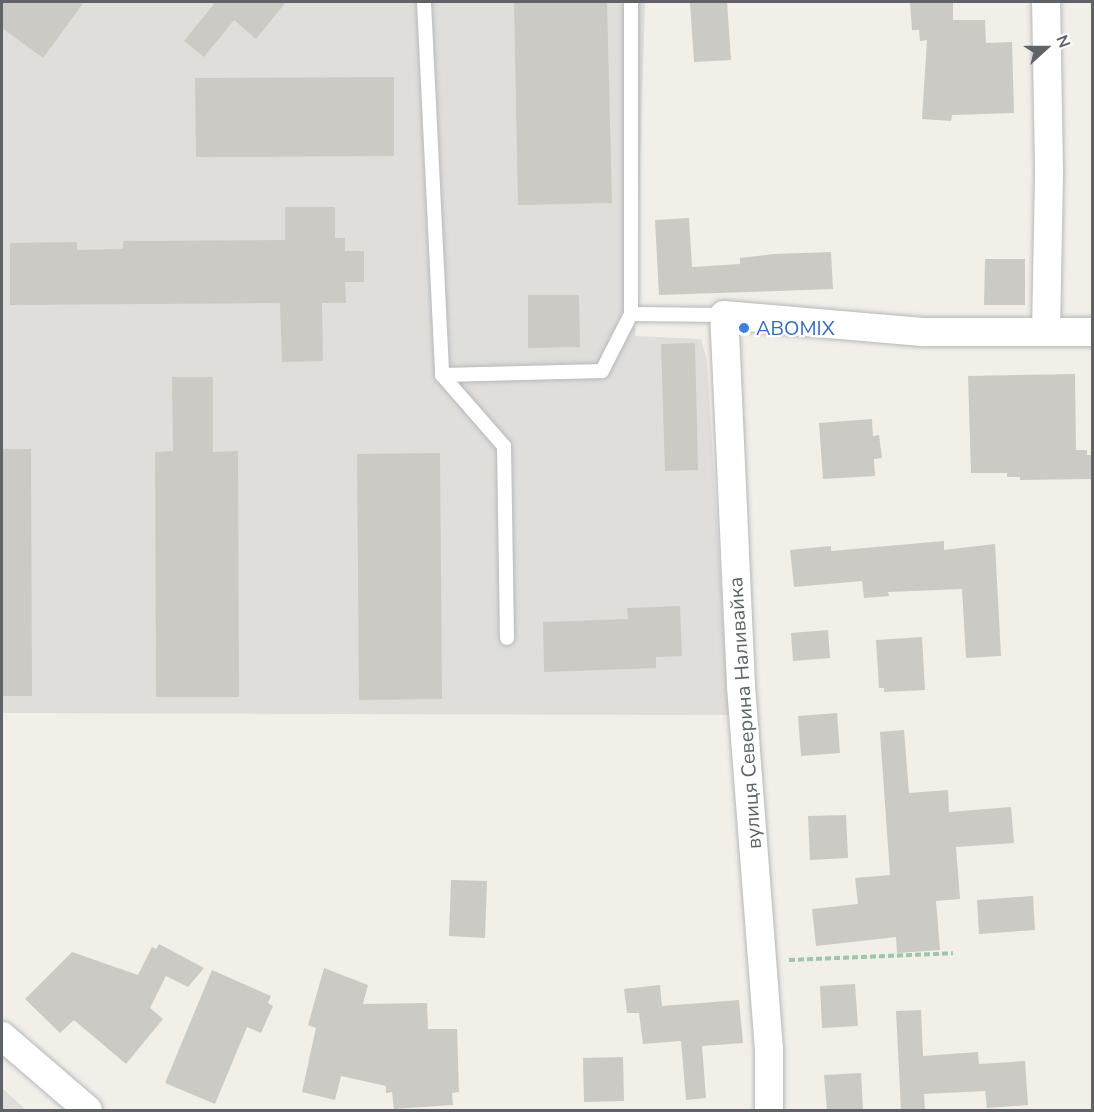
<!DOCTYPE html>
<html>
<head>
<meta charset="utf-8">
<style>
	body { margin:0 }
	#map { position:relative; width:1094px; height:1112px; overflow:hidden; background:#f1efe8; font-family:"Nunito Sans",sans-serif }
	div>[style] { position:absolute }
	[style*='--x'] { left:calc(var(--x)*1px); top:calc(var(--y)*1px); width:calc(var(--w)*1px); rotate:calc(var(--a)*1deg) }
	.industrial>* { inset:0; background:#e0deda }
	.building>* { inset:0; background:#cccac5 }
	.path>* { height:4px; margin-top:-2px; transform-origin:0; background:repeating-linear-gradient(90deg,#9cc7a9 0 6px,transparent 0 9px) }
	.roads { filter:drop-shadow(0 0 2px #b5b8bc) drop-shadow(0 0 2px #b5b8bc) }
	.service>* { height:14px; margin:-7px; padding:0 7px; transform-origin:7px; border-radius:7px; background:#fff }
	.minor>* { height:28px; margin:-14px; padding:0 14px; transform-origin:14px; border-radius:14px; background:#fff }
	.dots>* { width:16px; height:16px; translate:-50% -50%; box-sizing:border-box; border:3px solid #fff; border-radius:50% }
	span { translate:-50% -50%; white-space:nowrap; text-align:center; line-height:1.15; -webkit-text-stroke:4.5px #fff; paint-order:stroke }
	.shop-label { font-size:20px; color:#366cbe }
	.left { translate:0 -50%; text-align:left }
	.street-label { font-size:20px; color:#5f6368 }
	.frame { position:absolute; inset:0; border:3px solid #5f6368; pointer-events:none }
	.north { position:absolute; left:1016px; top:18px; width:60px; height:60px; -webkit-text-stroke:4px #fff; paint-order:stroke; rotate:69deg; font-size:16px; font-weight:700; line-height:24px; text-align:center; color:#5f6368 }
	.north::after { content:''; display:block; margin:auto; width:21px; height:27px; background:#5f6368; clip-path:polygon(50% 0,100% 100%,50% 72%,0 100%) }
</style>
</head>
<body>
<div id="map">
	<div class="industrial">
		<div style="clip-path:polygon(2px 2px,645px 2px,635px 336px,701px 339px,707px 361px,729px 715px,2px 713px)"></div>
		<div style="clip-path:polygon(2px 1088px,26px 1110px,2px 1110px)"></div>
	</div>
	<div class="building">
		<div style="clip-path:polygon(2px 2px,84px 2px,43px 58px,2px 28px)"></div>
		<div style="clip-path:polygon(211px 2px,286px 2px,256px 39px,234px 20px,204px 57px,184px 41px,214px 4px)"></div>
		<div style="clip-path:polygon(514px 2px,607px 2px,612px 203px,518px 205px)"></div>
		<div style="clip-path:polygon(690px 2px,727px 2px,731px 60px,694px 62px)"></div>
		<div style="clip-path:polygon(910px 2px,953px 2px,953px 20px,985px 20px,986px 43px,1012px 42px,1014px 113px,952px 115px,951px 121px,922px 119px,927px 40px,920px 41px,919px 30px,912px 30px)"></div>
		<div style="clip-path:polygon(394px 77px,394px 156px,196px 157px,195px 78px)"></div>
		<div style="clip-path:polygon(285px 207px,335px 207px,335px 238px,345px 238px,345px 251px,364px 251px,364px 282px,345px 282px,346px 303px,322px 303px,323px 361px,282px 362px,280px 303px,10px 305px,10px 243px,77px 242px,77px 250px,123px 249px,123px 241px,285px 240px)"></div>
		<div style="clip-path:polygon(689px 218px,692px 267px,740px 264px,740px 258px,774px 254px,831px 252px,833px 289px,659px 295px,655px 220px)"></div>
		<div style="clip-path:polygon(985px 259px,1025px 259px,1025px 305px,984px 305px)"></div>
		<div style="clip-path:polygon(528px 295px,579px 295px,580px 347px,528px 348px)"></div>
		<div style="clip-path:polygon(695px 343px,698px 470px,665px 471px,661px 344px)"></div>
		<div style="clip-path:polygon(1075px 374px,1076px 450px,1087px 450px,1087px 455px,1092px 455px,1092px 479px,1020px 480px,1020px 477px,1007px 477px,1007px 473px,971px 473px,968px 376px)"></div>
		<div style="clip-path:polygon(172px 377px,213px 377px,213px 452px,238px 451px,239px 697px,156px 697px,155px 452px,173px 451px)"></div>
		<div style="clip-path:polygon(872px 419px,873px 436px,879px 435px,882px 458px,874px 459px,875px 476px,823px 479px,819px 423px)"></div>
		<div style="clip-path:polygon(2px 449px,31px 449px,32px 696px,2px 696px)"></div>
		<div style="clip-path:polygon(440px 453px,442px 699px,359px 700px,357px 454px)"></div>
		<div style="clip-path:polygon(944px 541px,944px 550px,995px 544px,1001px 656px,966px 658px,962px 589px,888px 592px,889px 596px,864px 598px,862px 581px,794px 587px,790px 550px,831px 546px,831px 551px)"></div>
		<div style="clip-path:polygon(680px 606px,682px 656px,656px 657px,656px 668px,544px 672px,543px 622px,628px 619px,627px 608px)"></div>
		<div style="clip-path:polygon(828px 630px,830px 658px,793px 661px,791px 633px)"></div>
		<div style="clip-path:polygon(922px 637px,925px 690px,884px 692px,884px 688px,879px 688px,876px 640px)"></div>
		<div style="clip-path:polygon(837px 713px,840px 753px,801px 756px,798px 716px)"></div>
		<div style="clip-path:polygon(904px 730px,909px 793px,948px 790px,949px 812px,1011px 807px,1014px 843px,956px 847px,960px 899px,936px 901px,940px 950px,897px 953px,896px 937px,816px 946px,812px 909px,858px 904px,855px 878px,890px 875px,880px 732px)"></div>
		<div style="clip-path:polygon(846px 815px,848px 858px,810px 860px,808px 816px)"></div>
		<div style="clip-path:polygon(451px 880px,487px 881px,485px 938px,449px 936px)"></div>
		<div style="clip-path:polygon(1033px 896px,1035px 930px,979px 934px,977px 900px)"></div>
		<div style="clip-path:polygon(159px 944px,204px 968px,188px 987px,166px 976px,150px 1008px,163px 1019px,126px 1064px,74px 1020px,60px 1033px,25px 999px,72px 952px,138px 975px,152px 947px,156px 949px)"></div>
		<div style="clip-path:polygon(324px 968px,368px 985px,363px 1004px,427px 1003px,428px 1029px,457px 1029px,459px 1092px,452px 1093px,453px 1105px,394px 1109px,392px 1092px,386px 1093px,386px 1086px,341px 1076px,335px 1100px,302px 1092px,316px 1028px,308px 1025px)"></div>
		<div style="clip-path:polygon(212px 970px,271px 996px,268px 1003px,273px 1006px,261px 1033px,247px 1027px,215px 1104px,165px 1083px)"></div>
		<div style="clip-path:polygon(855px 984px,858px 1026px,822px 1028px,820px 986px)"></div>
		<div style="clip-path:polygon(660px 985px,662px 1006px,739px 1000px,743px 1043px,702px 1046px,706px 1098px,686px 1100px,681px 1041px,643px 1044px,639px 1013px,627px 1013px,624px 989px)"></div>
		<div style="clip-path:polygon(921px 1010px,923px 1056px,978px 1052px,979px 1064px,1025px 1061px,1028px 1105px,987px 1108px,985px 1091px,924px 1094px,925px 1110px,901px 1110px,896px 1011px)"></div>
		<div style="clip-path:polygon(623px 1057px,624px 1101px,584px 1102px,583px 1058px)"></div>
		<div style="clip-path:polygon(861px 1073px,863px 1110px,827px 1110px,824px 1075px)"></div>
	</div>
	<div class="path">
		<div style="--x:789;--y:960;--w:164;--a:-2.4"></div>
	</div>
	<div class="roads">
		<div class="service">
			<div style="--x:424;--y:2;--w:373;--a:87.2"></div>
			<div style="--x:442;--y:375;--w:94;--a:48.9"></div>
			<div style="--x:504;--y:446;--w:192;--a:89.1"></div>
			<div style="--x:631;--y:314;--w:312;--a:-90"></div>
			<div style="--x:442;--y:375;--w:160;--a:-1.4"></div>
			<div style="--x:602;--y:371;--w:64;--a:-63"></div>
			<div style="--x:631;--y:314;--w:93;--a:0.6"></div>
		</div>
		<div class="minor">
			<div style="--x:1046;--y:332;--w:163;--a:-88.9"></div>
			<div style="--x:1049;--y:169;--w:167;--a:-91"></div>
			<div style="--x:2;--y:1036;--w:113;--a:40.7"></div>
			<div style="--x:769;--y:1110;--w:60;--a:-90"></div>
			<div style="--x:769;--y:1050;--w:366;--a:-94.4"></div>
			<div style="--x:741;--y:685;--w:370;--a:-92.6"></div>
			<div style="--x:724;--y:315;--w:199;--a:4.9"></div>
			<div style="--x:922;--y:332;--w:170;--a:0"></div>
		</div>
	</div>
	<div class="dots">
		<div style="left:744px;top:328px;background:#3f7fe0"></div>
	</div>
	<div class="shop-label">
		<span class="left" style="left:756px;top:328px">ABOMIX</span>
	</div>
	<div class="street-label">
		<span style="left:745px;top:713px;rotate:-94deg">вулиця Северина Наливайка</span>
	</div>
	<div class="frame"></div>
	<div class="north">N</div>
</div>
</body>
</html>
